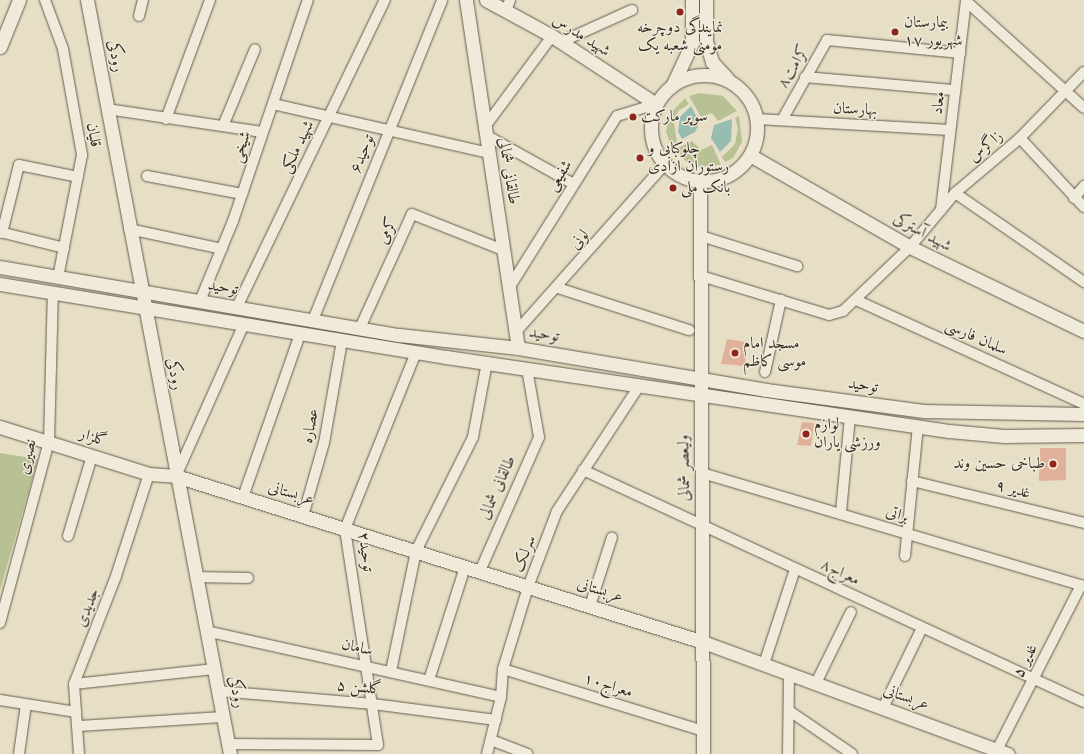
<!DOCTYPE html>
<html>
<head>
<meta charset="utf-8">
<style>
	body { margin:0 }
	#map { position:relative; width:1084px; height:754px; overflow:hidden; background:#e7dfc5; font-family:"Old Standard TT",Amiri,serif }
	div>[style] { position:absolute }
	[style*='--x'] { left:calc(var(--x)*1px); top:calc(var(--y)*1px); width:calc(var(--w)*1px); rotate:calc(var(--a)*1deg) }
	.green>* { inset:0; background:#b7c193 }
	.water>* { inset:0; background:#97bdb1 }
	.building>* { inset:0; background:#e0b09a }
	.roads { filter:drop-shadow(0 0 1px #655b4e) drop-shadow(0 0 1px #655b4e) }
	.street>* { height:10px; margin:-5px; padding:0 5px; transform-origin:5px; border-radius:5px; background:#efead9 }
	.secondary>* { height:13px; margin:-6.5px; padding:0 6.5px; transform-origin:6.5px; border-radius:6.5px; background:#efead9 }
	.secondary>.ring { margin:-6.5px; padding:0; box-sizing:content-box; background:none; border:13px solid #efead9; border-radius:50% }
	.dots>* { width:11px; height:11px; translate:-50% -50%; box-sizing:border-box; border:2px solid #efead9; border-radius:50% }
	span { translate:-50% -50%; white-space:nowrap; text-align:center; line-height:1.15; -webkit-text-stroke:3px #efead9; paint-order:stroke }
	.poi-label { font-size:16px; color:#3a2f26 }
	.left { translate:0 -50%; text-align:left }
	.right { translate:-100% -50%; text-align:right }
	.street-label { font-size:16px; color:#3a2f26 }
</style>
</head>
<body>
<div id="map">
	<div class="green">
		<div style="clip-path:polygon(700px 93px,723px 96px,737px 111px,718px 121px,712px 113px,701px 117px,689px 96px)"></div>
		<div style="clip-path:polygon(685px 98px,689px 104px,678px 111px,674px 124px,677px 142px,671px 145px,666px 132px,669px 115px)"></div>
		<div style="clip-path:polygon(739px 116px,742px 142px,733px 158px,725px 162px,722px 157px,735px 144px,738px 128px,735px 118px)"></div>
		<div style="clip-path:polygon(692px 141px,701px 150px,712px 145px,721px 165px,694px 167px,673px 151px)"></div>
		<div style="clip-path:polygon(0 453px,38px 459px,0 590px)"></div>
	</div>
	<div class="water">
		<div style="clip-path:polygon(691px 106px,699px 121px,698px 126px,695px 132px,682px 139px,678px 132px,680px 117px)"></div>
		<div style="clip-path:polygon(732px 119px,731px 141px,720px 152px,711px 138px,714px 125px)"></div>
	</div>
	<div class="building">
		<div style="clip-path:polygon(727px 339px,746px 342px,745px 366px,721px 364px)"></div>
		<div style="clip-path:polygon(802px 422px,814px 423px,811px 446px,797px 445px)"></div>
		<div style="clip-path:polygon(1040px 448px,1066px 448px,1066px 480px,1039px 481px)"></div>
	</div>
	<div class="roads">
		<div class="street">
			<div style="--x:45;--y:0;--w:52;--a:69.8"></div>
			<div style="--x:63;--y:49;--w:108;--a:79.8"></div>
			<div style="--x:82;--y:155;--w:124;--a:101.1"></div>
			<div style="--x:966;--y:1;--w:159;--a:42.2"></div>
			<div style="--x:506;--y:11;--w:12;--a:-70"></div>
			<div style="--x:139;--y:16;--w:16;--a:-76"></div>
			<div style="--x:561;--y:42;--w:78;--a:-24.3"></div>
			<div style="--x:805;--y:77;--w:151;--a:5"></div>
			<div style="--x:273;--y:104;--w:221;--a:12.8"></div>
			<div style="--x:107;--y:109;--w:157;--a:8.4"></div>
			<div style="--x:166;--y:119;--w:127;--a:-69.7"></div>
			<div style="--x:757;--y:119;--w:193;--a:3.3"></div>
			<div style="--x:782;--y:120;--w:92;--a:-60.6"></div>
			<div style="--x:827;--y:40;--w:134;--a:5.6"></div>
			<div style="--x:223;--y:126;--w:83;--a:-67.4"></div>
			<div style="--x:484;--y:128;--w:114;--a:-53.5"></div>
			<div style="--x:486;--y:135;--w:98;--a:29.2"></div>
			<div style="--x:1020;--y:138;--w:94;--a:47.2"></div>
			<div style="--x:147;--y:176;--w:97;--a:10.7"></div>
			<div style="--x:955;--y:193;--w:157;--a:34.6"></div>
			<div style="--x:1074;--y:198;--w:16;--a:-50"></div>
			<div style="--x:941;--y:210;--w:211;--a:-83.2"></div>
			<div style="--x:129;--y:229;--w:95;--a:12.1"></div>
			<div style="--x:0;--y:232;--w:66;--a:14"></div>
			<div style="--x:2;--y:233;--w:70;--a:-76"></div>
			<div style="--x:19;--y:165;--w:60;--a:11.5"></div>
			<div style="--x:701;--y:236;--w:101;--a:17.4"></div>
			<div style="--x:701;--y:276;--w:134;--a:16.9"></div>
			<div style="--x:829;--y:315;--w:15;--a:-16"></div>
			<div style="--x:843;--y:311;--w:93;--a:-43.7"></div>
			<div style="--x:910;--y:247;--w:70;--a:-50.2"></div>
			<div style="--x:955;--y:193;--w:85;--a:-40.2"></div>
			<div style="--x:1020;--y:138;--w:92;--a:-45.9"></div>
			<div style="--x:509;--y:288;--w:203;--a:-57.9"></div>
			<div style="--x:617;--y:116;--w:41;--a:-17.1"></div>
			<div style="--x:558;--y:288;--w:138;--a:17.8"></div>
			<div style="--x:856;--y:300;--w:251;--a:24.5"></div>
			<div style="--x:200;--y:301;--w:87;--a:-67.6"></div>
			<div style="--x:233;--y:221;--w:233;--a:-71.3"></div>
			<div style="--x:237;--y:307;--w:341;--a:-64.3"></div>
			<div style="--x:313;--y:320;--w:345;--a:-68"></div>
			<div style="--x:360;--y:328;--w:125;--a:-65.5"></div>
			<div style="--x:412;--y:214;--w:98;--a:21.6"></div>
			<div style="--x:515;--y:333;--w:226;--a:-48.4"></div>
			<div style="--x:765;--y:372;--w:74;--a:-77.5"></div>
			<div style="--x:583;--y:470;--w:552;--a:24.85"></div>
			<div style="--x:702;--y:473;--w:398;--a:16.5"></div>
			<div style="--x:176;--y:476;--w:167;--a:-65.9"></div>
			<div style="--x:912;--y:481;--w:177;--a:13.7"></div>
			<div style="--x:243;--y:497;--w:173;--a:-70.7"></div>
			<div style="--x:841;--y:512;--w:96;--a:-84.6"></div>
			<div style="--x:303;--y:516;--w:76;--a:-74"></div>
			<div style="--x:324;--y:443;--w:104;--a:-80"></div>
			<div style="--x:68;--y:536;--w:84;--a:-73.3"></div>
			<div style="--x:905;--y:556;--w:131;--a:-84.3"></div>
			<div style="--x:480;--y:571;--w:146;--a:-66.2"></div>
			<div style="--x:539;--y:437;--w:69;--a:-100"></div>
			<div style="--x:196;--y:577;--w:52;--a:1.1"></div>
			<div style="--x:590;--y:606;--w:72;--a:-72.3"></div>
			<div style="--x:0;--y:623;--w:188;--a:-74.9"></div>
			<div style="--x:49;--y:442;--w:150;--a:-88.5"></div>
			<div style="--x:206;--y:631;--w:302;--a:12.6"></div>
			<div style="--x:764;--y:664;--w:100;--a:-71.9"></div>
			<div style="--x:503;--y:669;--w:209;--a:17.2"></div>
			<div style="--x:391;--y:671;--w:123;--a:-78.2"></div>
			<div style="--x:416;--y:551;--w:127;--a:-63.4"></div>
			<div style="--x:473;--y:437;--w:76;--a:-79.4"></div>
			<div style="--x:429;--y:680;--w:119;--a:-72.3"></div>
			<div style="--x:816;--y:683;--w:79;--a:-63.8"></div>
			<div style="--x:74;--y:684;--w:141;--a:-6.1"></div>
			<div style="--x:218;--y:691;--w:156;--a:4.8"></div>
			<div style="--x:373;--y:704;--w:124;--a:7.4"></div>
			<div style="--x:0;--y:700;--w:77;--a:9"></div>
			<div style="--x:883;--y:708;--w:89;--a:-64"></div>
			<div style="--x:791;--y:712;--w:74;--a:34.5"></div>
			<div style="--x:79;--y:726;--w:144;--a:-3.6"></div>
			<div style="--x:491;--y:740;--w:39;--a:21"></div>
			<div style="--x:229;--y:744;--w:149;--a:0.4"></div>
			<div style="--x:378;--y:745;--w:219;--a:-98.7"></div>
			<div style="--x:345;--y:529;--w:191;--a:-68.1"></div>
			<div style="--x:997;--y:750;--w:185;--a:-63"></div>
			<div style="--x:19;--y:754;--w:50;--a:-82"></div>
			<div style="--x:79;--y:754;--w:70;--a:-94.1"></div>
			<div style="--x:74;--y:684;--w:116;--a:-68.7"></div>
			<div style="--x:116;--y:576;--w:107;--a:-72.1"></div>
			<div style="--x:487;--y:754;--w:59;--a:-76.2"></div>
			<div style="--x:501;--y:697;--w:28;--a:-86"></div>
			<div style="--x:503;--y:669;--w:86;--a:-73"></div>
			<div style="--x:528;--y:587;--w:81;--a:-69.1"></div>
			<div style="--x:557;--y:511;--w:149;--a:-56.7"></div>
			<div style="--x:788;--y:754;--w:80;--a:-89.3"></div>
		</div>
		<div class="secondary">
			<div style="--x:87;--y:0;--w:767;--a:79.26"></div>
			<div style="--x:466;--y:0;--w:352;--a:81.5"></div>
			<div style="--x:486;--y:0;--w:75;--a:28.6"></div>
			<div style="--x:552;--y:36;--w:124;--a:33.2"></div>
			<div style="--x:706;--y:0;--w:41;--a:90"></div>
			<div style="--x:706;--y:41;--w:22;--a:74"></div>
			<div style="--x:712;--y:62;--w:23;--a:47"></div>
			<div style="--x:0;--y:47;--w:51;--a:-68"></div>
			<div class="ring" style="left:651px;top:75px;width:93px;height:93px"></div>
			<div style="--x:673;--y:84;--w:45;--a:-65.1"></div>
			<div style="--x:692;--y:43;--w:43;--a:-90"></div>
			<div style="--x:750;--y:155;--w:185;--a:29.9"></div>
			<div style="--x:910;--y:247;--w:193;--a:25.8"></div>
			<div style="--x:700;--y:181;--w:573;--a:89.7"></div>
			<div style="--x:0;--y:267;--w:405;--a:9.7"></div>
			<div style="--x:399;--y:335;--w:120;--a:6.2"></div>
			<div style="--x:518;--y:348;--w:252;--a:9.6"></div>
			<div style="--x:766;--y:390;--w:159;--a:7.6"></div>
			<div style="--x:924;--y:411;--w:160;--a:1.1"></div>
			<div style="--x:0;--y:284;--w:452;--a:9.3"></div>
			<div style="--x:446;--y:357;--w:508;--a:8.37"></div>
			<div style="--x:949;--y:431;--w:55;--a:5.2"></div>
			<div style="--x:1004;--y:436;--w:80;--a:-0.7"></div>
			<div style="--x:0;--y:427;--w:156;--a:17.5"></div>
			<div style="--x:149;--y:474;--w:27;--a:4"></div>
			<div style="--x:176;--y:476;--w:553;--a:17.48"></div>
			<div style="--x:703;--y:642;--w:325;--a:20.2"></div>
		</div>
	</div>
	<div class="dots">
		<div style="left:680px;top:12px;background:#8f2418"></div>
		<div style="left:895px;top:32px;background:#8f2418"></div>
		<div style="left:633px;top:117px;background:#8f2418"></div>
		<div style="left:640px;top:158px;background:#8f2418"></div>
		<div style="left:673px;top:188px;background:#8f2418"></div>
		<div style="left:735px;top:353px;background:#8f2418"></div>
		<div style="left:806px;top:434px;background:#8f2418"></div>
		<div style="left:1053px;top:464px;background:#8f2418"></div>
	</div>
	<div class="poi-label">
		<span class="left" style="left:904px;top:32px">بیمارستان<br>۱۷ شهریور</span>
		<span style="left:680px;top:37px">نمایندگی دوچرخه<br>مومنی شعبه یک</span>
		<span class="left" style="left:641px;top:117px">سوپر مارکت</span>
		<span class="left" style="left:648px;top:158px">چلوکبابی و<br>رستوران ازادی</span>
		<span class="left" style="left:681px;top:188px">بانک ملی</span>
		<span class="left" style="left:743px;top:353px">مسجد امام<br>موسی کاظم</span>
		<span class="left" style="left:814px;top:434px">لوازم<br>ورزشی یاران</span>
		<span class="right" style="left:1045px;top:464px">طباخی حسین وند</span>
	</div>
	<div class="street-label">
		<span style="left:581px;top:36px;rotate:32deg">شهید مدرس</span>
		<span style="left:115px;top:56px;rotate:80deg">رودکی</span>
		<span style="left:794px;top:67px;rotate:-60deg">کرامت۸</span>
		<span style="left:939px;top:103px;rotate:-83deg">معاد</span>
		<span style="left:855px;top:110px;rotate:3deg">بهارستان</span>
		<span style="left:93px;top:135px;rotate:81deg">قلیان</span>
		<span style="left:242px;top:147px;rotate:-72deg">شیخی</span>
		<span style="left:298px;top:147px;rotate:-64deg">شهید ملکی</span>
		<span style="left:986px;top:147px;rotate:-40deg">زاگرس</span>
		<span style="left:363px;top:154px;rotate:-68deg">توحید۶</span>
		<span style="left:508px;top:171px;rotate:81deg">طالقانی شمالی</span>
		<span style="left:560px;top:176px;rotate:-57deg">شفیعی</span>
		<span style="left:388px;top:231px;rotate:-65deg">کرمی</span>
		<span style="left:922px;top:233px;rotate:28deg">شهید آسترکی</span>
		<span style="left:580px;top:240px;rotate:-49deg">لونی</span>
		<span style="left:223px;top:288px;rotate:9deg">توحید</span>
		<span style="left:544px;top:335px;rotate:9deg">توحید</span>
		<span style="left:976px;top:338px;rotate:24deg">سلمان فارسی</span>
		<span style="left:174px;top:374px;rotate:79deg">رودکی</span>
		<span style="left:863px;top:386px;rotate:8deg">توحید</span>
		<span style="left:311px;top:426px;rotate:-79deg">عصاره</span>
		<span style="left:93px;top:438px;rotate:18deg">گلزار</span>
		<span style="left:28px;top:457px;rotate:-77deg">نصیری</span>
		<span style="left:685px;top:468px;rotate:-91deg">ولیعصر شمالی</span>
		<span style="left:498px;top:488px;rotate:-66deg">طالقانی شمالی</span>
		<span style="left:1013px;top:490px;rotate:14deg">غدیر ۹</span>
		<span style="left:291px;top:494px;rotate:17deg">عربستانی</span>
		<span style="left:897px;top:515px;rotate:18deg">براتی</span>
		<span style="left:365px;top:552px;rotate:82deg">توحید۲</span>
		<span style="left:525px;top:554px;rotate:-69deg">سرلک</span>
		<span style="left:840px;top:573px;rotate:25deg">معراج۸</span>
		<span style="left:600px;top:591px;rotate:18deg">عربستانی</span>
		<span style="left:88px;top:608px;rotate:-69deg">جدیدی</span>
		<span style="left:357px;top:648px;rotate:13deg">سامان</span>
		<span style="left:1026px;top:661px;rotate:-63deg">غدیر ۵</span>
		<span style="left:608px;top:686px;rotate:17deg">معراج۱۰</span>
		<span style="left:359px;top:688px;rotate:5deg">گلشن ۵</span>
		<span style="left:236px;top:692px;rotate:79deg">رودکی</span>
		<span style="left:906px;top:698px;rotate:20deg">عربستانی</span>
	</div>
</div>
</body>
</html>
